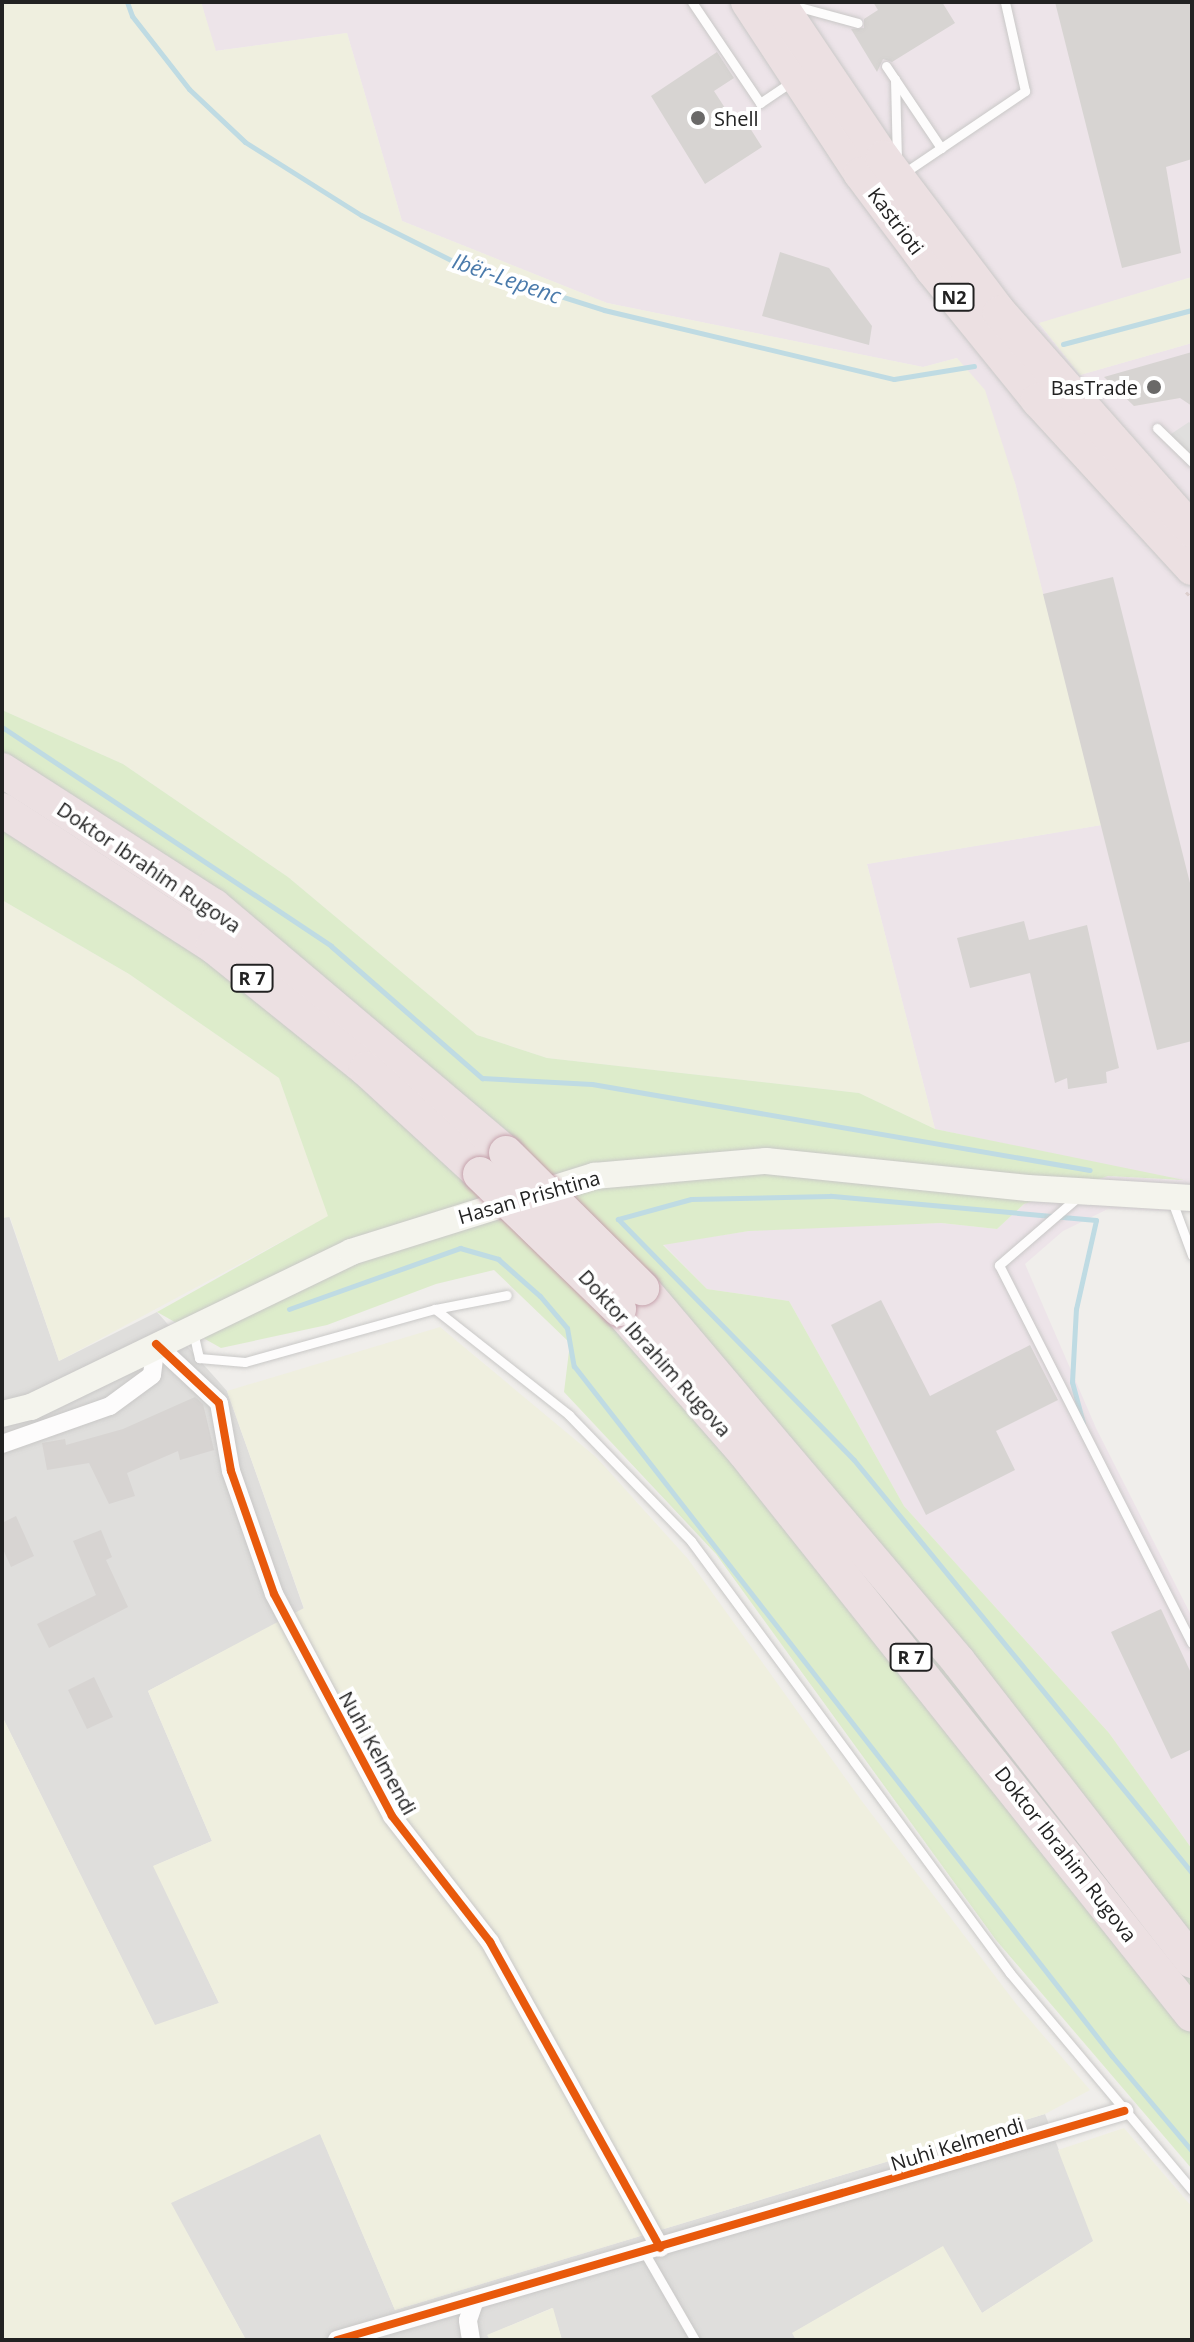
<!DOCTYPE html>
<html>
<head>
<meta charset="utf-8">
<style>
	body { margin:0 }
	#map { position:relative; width:1194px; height:2342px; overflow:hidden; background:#f0eeeb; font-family:"Open Sans",sans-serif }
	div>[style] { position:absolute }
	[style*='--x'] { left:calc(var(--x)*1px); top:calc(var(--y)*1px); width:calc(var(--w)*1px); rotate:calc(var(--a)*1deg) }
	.residential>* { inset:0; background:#dfdedc }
	.industrial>* { inset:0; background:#ede4e9 }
	.farmland>* { inset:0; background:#efefdf }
	.grass>* { inset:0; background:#ddeccb }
	.parking>* { inset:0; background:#e0dfde }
	.stream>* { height:5px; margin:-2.5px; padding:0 2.5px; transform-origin:2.5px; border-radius:2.5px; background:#bfdbe3 }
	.building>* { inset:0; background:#d7d4d2 }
	.path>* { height:3px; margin-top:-1.5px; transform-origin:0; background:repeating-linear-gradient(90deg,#dccecd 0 4px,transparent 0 8px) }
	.roads { filter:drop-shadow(0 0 2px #c9c8c7) drop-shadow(0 0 2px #c9c8c7) }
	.lane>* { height:9px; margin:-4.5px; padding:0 4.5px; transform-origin:4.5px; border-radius:4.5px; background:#fdfcfc }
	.street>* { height:18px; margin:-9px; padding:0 9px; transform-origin:9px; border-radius:9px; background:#fdfcfc }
	.secondary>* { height:26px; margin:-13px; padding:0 13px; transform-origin:13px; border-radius:13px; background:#f4f4ed }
	.highway>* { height:34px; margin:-17px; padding:0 17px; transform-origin:17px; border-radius:17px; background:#ece0e2 }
	.bridges { filter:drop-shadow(0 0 2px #c5a2ac) drop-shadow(0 0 2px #c5a2ac) }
	.highway-bridge>* { height:34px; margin:-17px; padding:0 17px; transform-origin:17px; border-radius:17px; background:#ece0e2 }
	.cycleway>* { height:8px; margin:-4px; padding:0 4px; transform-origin:4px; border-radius:4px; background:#e8590c }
	.dots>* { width:22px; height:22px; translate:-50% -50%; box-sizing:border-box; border:4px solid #fff; border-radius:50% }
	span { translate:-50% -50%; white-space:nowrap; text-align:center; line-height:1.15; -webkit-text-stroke:8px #fff; paint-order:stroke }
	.shield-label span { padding:2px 6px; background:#fff; border:2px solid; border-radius:6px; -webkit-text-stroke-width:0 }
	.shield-label { font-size:18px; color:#222; font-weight:700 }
	.poi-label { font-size:20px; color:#222 }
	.left { translate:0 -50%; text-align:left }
	.right { translate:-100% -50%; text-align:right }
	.street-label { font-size:20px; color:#222 }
	.water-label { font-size:22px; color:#4a7aab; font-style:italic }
	.frame { position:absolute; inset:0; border:4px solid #222; pointer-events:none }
</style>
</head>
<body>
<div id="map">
	<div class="residential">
		<div style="clip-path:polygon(9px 1216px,59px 1361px,157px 1312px,227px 1391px,304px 1609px,148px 1691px,212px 1841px,154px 1866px,219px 2003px,155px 2026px,2px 1716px,2px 1218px)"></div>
		<div style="clip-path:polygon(1045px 2114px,1094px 2241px,982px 2313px,942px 2247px,793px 2333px,796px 2340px,562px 2340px,552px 2308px,488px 2335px,490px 2340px,246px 2340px,170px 2203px,320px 2133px,395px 2310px)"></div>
	</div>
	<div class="industrial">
		<div style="clip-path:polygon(201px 2px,1192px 2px,1192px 277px,1039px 324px,1080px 375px,1192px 343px,1192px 1212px,1108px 1209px,1063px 1231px,1025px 1264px,1096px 1428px,1192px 1617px,1192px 1849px,1109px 1733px,904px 1506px,789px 1301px,707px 1289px,663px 1244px,749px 1231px,852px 1226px,941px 1223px,997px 1229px,1024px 1204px,1108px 1176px,1177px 1180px,935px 1129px,867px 864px,1101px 825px,1015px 483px,957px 358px,923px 367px,607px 303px,402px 221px,347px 33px,215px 51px)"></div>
	</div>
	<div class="farmland">
		<div style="clip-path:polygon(2px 2px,201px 2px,216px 51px,347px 33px,402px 221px,607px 303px,923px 367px,957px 358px,985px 390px,1015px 483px,1102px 825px,867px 864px,935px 1129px,859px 1093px,547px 1058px,477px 1035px,288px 877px,123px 764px,2px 710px)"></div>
		<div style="clip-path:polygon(1192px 277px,1192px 343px,1080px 375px,1039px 323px)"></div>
		<div style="clip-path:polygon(2px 900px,129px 974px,279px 1078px,329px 1216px,59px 1361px,10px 1217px,2px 1218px)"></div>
		<div style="clip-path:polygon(440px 1327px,596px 1457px,688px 1559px,861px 1800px,1017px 2005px,1090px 2090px,1045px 2114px,395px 2310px,320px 2134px,171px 2203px,246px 2340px,2px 2340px,2px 1716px,155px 2025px,219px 2003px,153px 1866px,212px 1841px,148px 1691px,304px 1608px,227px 1391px)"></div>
		<div style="clip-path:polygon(1124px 2128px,1192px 2207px,1192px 2340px,796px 2340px,792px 2333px,943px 2246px,982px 2313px,1093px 2241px,1058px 2150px)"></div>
		<div style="clip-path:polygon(553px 2308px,562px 2340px,490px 2340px,487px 2335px)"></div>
	</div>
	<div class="grass">
		<div style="clip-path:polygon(2px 710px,123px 764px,288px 877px,477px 1035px,547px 1058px,859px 1093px,935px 1129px,1184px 1180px,1108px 1176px,1024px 1204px,997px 1229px,941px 1223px,749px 1231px,663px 1245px,707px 1289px,789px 1301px,904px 1506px,1109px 1733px,1192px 1849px,1192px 2169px,996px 1940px,716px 1554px,564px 1392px,570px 1343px,494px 1270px,436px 1284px,327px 1325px,221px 1348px,157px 1312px,328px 1216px,279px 1078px,129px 974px,2px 900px)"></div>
	</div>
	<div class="parking">
		<div style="clip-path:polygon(1189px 422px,1192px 425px,1192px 465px,1165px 438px)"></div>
	</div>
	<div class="stream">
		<div style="--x:127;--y:2;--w:15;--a:70"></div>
		<div style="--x:132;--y:16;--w:93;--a:52"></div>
		<div style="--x:189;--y:89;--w:77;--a:43.4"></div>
		<div style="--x:245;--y:142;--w:137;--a:32.2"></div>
		<div style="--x:361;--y:215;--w:110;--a:26.6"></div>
		<div style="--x:459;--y:264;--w:152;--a:17.6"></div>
		<div style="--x:604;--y:310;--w:298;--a:13.4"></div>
		<div style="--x:894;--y:379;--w:81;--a:-9.2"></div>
		<div style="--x:1063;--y:344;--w:133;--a:-14.8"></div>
		<div style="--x:2;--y:727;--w:395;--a:33.6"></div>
		<div style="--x:331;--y:946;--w:201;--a:41.2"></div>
		<div style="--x:482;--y:1078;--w:110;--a:3.1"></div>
		<div style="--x:592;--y:1084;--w:505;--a:9.8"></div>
		<div style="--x:289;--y:1309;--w:182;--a:-19.6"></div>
		<div style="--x:460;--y:1248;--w:40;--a:16"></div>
		<div style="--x:498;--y:1259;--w:56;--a:41.4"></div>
		<div style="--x:540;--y:1296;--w:42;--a:49.8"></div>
		<div style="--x:567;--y:1328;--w:39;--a:80"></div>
		<div style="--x:574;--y:1366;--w:875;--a:52.06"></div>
		<div style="--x:1112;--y:2056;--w:124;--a:49.9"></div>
		<div style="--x:1083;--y:1423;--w:42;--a:-105"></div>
		<div style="--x:1072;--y:1382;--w:73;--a:-86.9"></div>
		<div style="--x:1076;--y:1309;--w:91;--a:-77.3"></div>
		<div style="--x:1096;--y:1220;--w:267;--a:-174.8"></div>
		<div style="--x:830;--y:1196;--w:139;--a:178.8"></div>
		<div style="--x:691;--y:1199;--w:76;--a:164.7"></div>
		<div style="--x:618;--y:1219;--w:337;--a:45.6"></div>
		<div style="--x:854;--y:1460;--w:534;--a:50.7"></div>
	</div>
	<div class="building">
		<div style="clip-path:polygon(873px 2px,942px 2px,955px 23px,892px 62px,883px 59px,877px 72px,851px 29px,864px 28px,864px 19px,878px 10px)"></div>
		<div style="clip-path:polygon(1055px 2px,1192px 2px,1192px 159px,1166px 167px,1181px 253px,1122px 268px)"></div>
		<div style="clip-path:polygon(717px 52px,734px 78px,714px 91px,734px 122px,743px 117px,762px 147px,705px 184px,651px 96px)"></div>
		<div style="clip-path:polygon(780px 252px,829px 268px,872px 326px,869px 345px,762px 316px)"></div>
		<div style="clip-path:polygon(1192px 352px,1192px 406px,1180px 398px,1134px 406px,1104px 377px)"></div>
		<div style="clip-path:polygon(1113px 577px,1192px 891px,1192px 1041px,1157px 1050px,1043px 594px)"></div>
		<div style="clip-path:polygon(1024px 921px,1029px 940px,1087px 925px,1119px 1068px,1106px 1072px,1107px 1083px,1068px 1089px,1067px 1078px,1055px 1083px,1030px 973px,970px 988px,957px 938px)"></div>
		<div style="clip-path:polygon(881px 1300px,930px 1396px,1030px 1345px,1058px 1400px,996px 1431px,1015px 1470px,926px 1515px,831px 1325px)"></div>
		<div style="clip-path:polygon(195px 1397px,203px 1404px,214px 1450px,180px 1460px,178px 1451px,127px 1473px,135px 1496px,109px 1504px,89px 1463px,47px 1470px,42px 1443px,65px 1439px,66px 1445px,123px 1429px)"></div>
		<div style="clip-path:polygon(16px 1516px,34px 1556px,11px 1567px,2px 1547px,2px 1523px)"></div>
		<div style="clip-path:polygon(101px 1530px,112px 1557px,106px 1560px,128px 1607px,49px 1648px,37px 1624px,96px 1595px,73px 1541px)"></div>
		<div style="clip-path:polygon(1161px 1609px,1192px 1675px,1192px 1749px,1171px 1759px,1111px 1632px)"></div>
		<div style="clip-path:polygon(94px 1677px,113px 1717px,87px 1729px,68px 1690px)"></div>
	</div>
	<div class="path">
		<div style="--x:1186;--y:592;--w:8;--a:45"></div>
	</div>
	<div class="roads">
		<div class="lane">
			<div style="--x:692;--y:2;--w:122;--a:56"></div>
			<div style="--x:760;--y:103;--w:40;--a:-34"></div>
			<div style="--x:792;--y:5;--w:68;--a:15.3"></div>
			<div style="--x:886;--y:66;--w:99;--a:56.1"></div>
			<div style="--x:895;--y:79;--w:81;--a:88.6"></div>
			<div style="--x:901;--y:175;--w:150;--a:-34.1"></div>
			<div style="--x:1025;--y:91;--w:91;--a:-102.7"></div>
			<div style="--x:1157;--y:428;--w:49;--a:44.2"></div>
			<div style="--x:1079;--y:1196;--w:106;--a:139.2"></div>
			<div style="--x:999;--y:1265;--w:424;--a:63"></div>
			<div style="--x:1172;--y:1201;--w:58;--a:69.7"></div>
			<div style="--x:435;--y:1309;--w:73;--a:-11"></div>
			<div style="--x:193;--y:1332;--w:27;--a:77"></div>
			<div style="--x:199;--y:1358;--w:46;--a:5"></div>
			<div style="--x:245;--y:1362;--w:197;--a:-15.6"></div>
			<div style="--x:435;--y:1309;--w:171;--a:38.3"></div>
			<div style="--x:569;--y:1415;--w:175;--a:45.9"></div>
			<div style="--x:691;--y:1541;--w:537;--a:53.56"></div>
			<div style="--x:1010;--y:1973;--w:283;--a:50"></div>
			<div style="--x:644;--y:2252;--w:102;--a:59.9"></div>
		</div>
		<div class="street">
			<div style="--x:156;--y:1344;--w:86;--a:43.1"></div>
			<div style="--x:219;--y:1403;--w:69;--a:80"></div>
			<div style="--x:231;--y:1471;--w:130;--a:70.7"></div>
			<div style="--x:274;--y:1594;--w:251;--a:62"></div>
			<div style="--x:392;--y:1816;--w:160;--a:52.1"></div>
			<div style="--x:490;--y:1942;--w:350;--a:60.9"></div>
			<div style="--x:2;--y:1444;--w:114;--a:-19.4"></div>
			<div style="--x:110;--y:1406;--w:52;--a:-36.4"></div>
			<div style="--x:152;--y:1375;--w:31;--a:-83"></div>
			<div style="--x:337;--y:2340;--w:820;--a:-16.22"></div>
			<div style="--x:471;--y:2340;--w:20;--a:-99"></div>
			<div style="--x:468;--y:2320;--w:21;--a:-71"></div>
		</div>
		<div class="secondary">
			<div style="--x:2;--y:1414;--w:30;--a:-14"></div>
			<div style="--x:31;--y:1407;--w:356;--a:-25.8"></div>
			<div style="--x:351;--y:1252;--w:255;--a:-17.4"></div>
			<div style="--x:594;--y:1176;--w:173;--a:-5"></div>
			<div style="--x:766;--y:1161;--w:263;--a:5.9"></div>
			<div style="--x:1028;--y:1188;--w:164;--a:3.5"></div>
		</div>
		<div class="highway">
			<div style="--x:748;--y:2;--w:206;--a:56.7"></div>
			<div style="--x:861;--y:174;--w:119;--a:53.2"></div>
			<div style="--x:932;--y:269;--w:169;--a:51"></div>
			<div style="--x:1038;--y:400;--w:228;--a:47.5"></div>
			<div style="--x:778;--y:2;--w:188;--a:56.1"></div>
			<div style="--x:883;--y:158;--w:194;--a:53"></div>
			<div style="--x:1000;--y:313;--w:290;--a:48.5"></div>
			<div style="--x:2;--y:770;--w:252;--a:32.7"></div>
			<div style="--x:214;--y:906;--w:382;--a:40.2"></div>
			<div style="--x:2;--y:810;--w:251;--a:32.8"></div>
			<div style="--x:213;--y:946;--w:196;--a:38.8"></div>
			<div style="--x:366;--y:1069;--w:155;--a:42.6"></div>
			<div style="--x:642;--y:1288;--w:490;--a:49.7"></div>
			<div style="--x:959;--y:1662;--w:379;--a:52.1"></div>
			<div style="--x:619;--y:1309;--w:190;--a:48.8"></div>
			<div style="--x:744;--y:1452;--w:719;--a:51.49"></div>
		</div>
	</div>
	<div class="bridges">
		<div class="highway-bridge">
			<div style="--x:506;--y:1153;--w:192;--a:44.8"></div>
			<div style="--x:480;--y:1174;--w:194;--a:44.2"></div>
		</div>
	</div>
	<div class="cycleway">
		<div style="--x:156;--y:1344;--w:86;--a:43.1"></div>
		<div style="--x:219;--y:1403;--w:69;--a:80"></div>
		<div style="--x:231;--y:1471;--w:130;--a:70.7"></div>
		<div style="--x:274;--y:1594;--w:251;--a:62"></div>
		<div style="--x:392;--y:1816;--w:160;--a:52.1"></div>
		<div style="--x:490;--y:1942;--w:350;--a:60.9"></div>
		<div style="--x:337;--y:2340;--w:820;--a:-16.22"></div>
	</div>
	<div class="dots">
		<div style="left:698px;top:118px;background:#6a6968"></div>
		<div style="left:1154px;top:387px;background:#6a6968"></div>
	</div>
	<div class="shield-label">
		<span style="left:954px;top:297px">N2</span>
		<span style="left:252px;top:978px">R 7</span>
		<span style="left:911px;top:1657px">R 7</span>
	</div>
	<div class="poi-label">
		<span class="left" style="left:714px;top:118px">Shell</span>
		<span class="right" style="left:1138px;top:387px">BasTrade</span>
	</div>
	<div class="street-label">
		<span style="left:896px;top:221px;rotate:53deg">Kastrioti</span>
		<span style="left:149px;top:867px;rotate:34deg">Doktor Ibrahim Rugova</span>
		<span style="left:529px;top:1197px;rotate:-16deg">Hasan Prishtina</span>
		<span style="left:655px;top:1353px;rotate:48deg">Doktor Ibrahim Rugova</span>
		<span style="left:378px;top:1753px;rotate:61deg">Nuhi Kelmendi</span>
		<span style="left:1066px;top:1854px;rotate:52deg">Doktor Ibrahim Rugova</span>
		<span style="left:957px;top:2144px;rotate:-17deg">Nuhi Kelmendi</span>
	</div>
	<div class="water-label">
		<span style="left:507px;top:278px;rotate:19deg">Ibër-Lepenc</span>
	</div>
	<div class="frame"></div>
</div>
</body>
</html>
